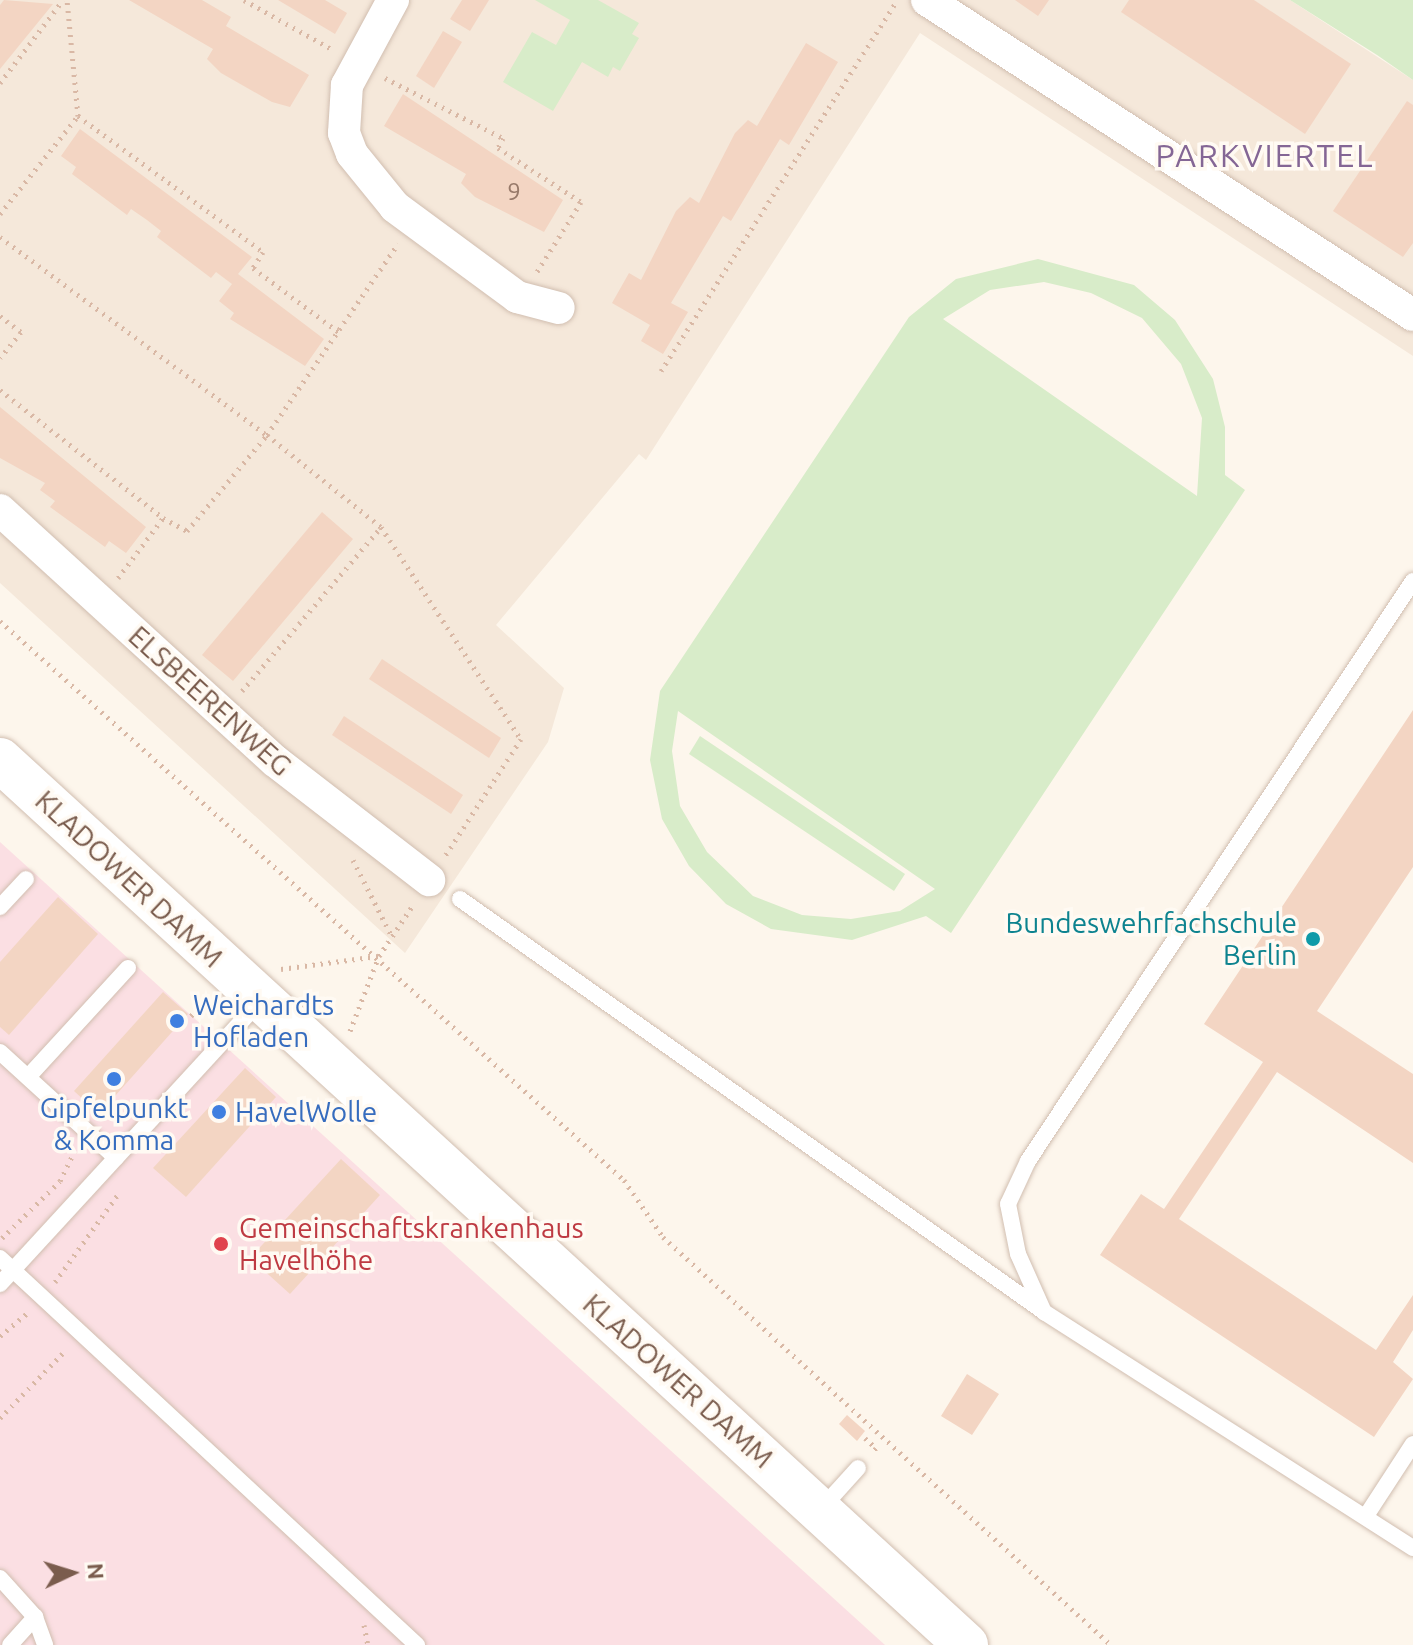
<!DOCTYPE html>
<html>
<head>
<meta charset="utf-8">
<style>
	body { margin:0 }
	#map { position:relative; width:1413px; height:1645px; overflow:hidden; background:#fdf6ec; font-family:Ubuntu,sans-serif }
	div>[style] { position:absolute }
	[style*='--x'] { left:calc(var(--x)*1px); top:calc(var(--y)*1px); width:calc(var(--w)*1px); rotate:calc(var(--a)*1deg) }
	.residential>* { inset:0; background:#f5e8da }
	.medical>* { inset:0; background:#fbdfe3 }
	.green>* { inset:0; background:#d8ecc9 }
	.building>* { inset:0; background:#f3d5c3 }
	.path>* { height:5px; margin-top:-2.5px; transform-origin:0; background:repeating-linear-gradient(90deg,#d9b8a5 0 2px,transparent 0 8px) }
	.roads { filter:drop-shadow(0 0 2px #d1beb0) drop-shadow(0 0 2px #d1beb0) }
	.lane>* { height:16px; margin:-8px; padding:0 8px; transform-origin:8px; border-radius:8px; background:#fff }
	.street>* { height:32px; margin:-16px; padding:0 16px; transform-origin:16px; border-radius:16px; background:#fff }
	.secondary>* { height:44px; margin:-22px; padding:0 22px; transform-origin:22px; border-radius:22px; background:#fff }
	.dots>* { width:22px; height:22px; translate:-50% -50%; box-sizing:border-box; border:4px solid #fffaf3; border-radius:50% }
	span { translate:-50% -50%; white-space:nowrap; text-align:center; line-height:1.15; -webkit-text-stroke:7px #fffaf3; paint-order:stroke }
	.number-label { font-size:24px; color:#987a6a }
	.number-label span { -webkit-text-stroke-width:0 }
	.street-label { font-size:28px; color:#7a5c4d }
	.culture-label { font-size:28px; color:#0d838f }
	.right { translate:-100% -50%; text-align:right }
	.shop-label { font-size:28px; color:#366cbe }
	.left { translate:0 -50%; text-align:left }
	.health-label { font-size:28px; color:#be3a42 }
	.quarter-label { font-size:32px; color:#846695; letter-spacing:2px }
	.north { position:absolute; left:32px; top:1533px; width:80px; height:80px; -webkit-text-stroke:6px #fffaf3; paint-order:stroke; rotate:86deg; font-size:22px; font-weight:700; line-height:32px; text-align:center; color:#7a5c4d }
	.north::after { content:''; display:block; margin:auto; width:28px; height:36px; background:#7a5c4d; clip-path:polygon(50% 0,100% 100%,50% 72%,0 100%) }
</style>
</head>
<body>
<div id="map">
	<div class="residential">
		<div style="clip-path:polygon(0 0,1290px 0,1413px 80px,1413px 356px,920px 33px,646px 460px,639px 454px,496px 625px,564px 688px,548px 742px,405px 953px,0 583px)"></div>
	</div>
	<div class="medical">
		<div style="clip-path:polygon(0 842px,885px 1645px,0 1645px)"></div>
	</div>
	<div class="green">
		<div style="clip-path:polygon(535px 0,598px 0,639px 23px,632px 34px,639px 38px,620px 71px,613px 67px,608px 77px,582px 62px,553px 111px,503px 82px,532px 32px,556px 45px,570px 20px)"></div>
		<div style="clip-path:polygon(1290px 0,1413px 0,1413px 80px,1377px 55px)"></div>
		<div style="clip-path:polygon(evenodd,1038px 259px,1134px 285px,1175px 320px,1213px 379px,1225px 427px,1225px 475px,1245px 490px,951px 933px,926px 916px,852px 940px,771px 929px,726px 904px,689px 866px,662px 819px,650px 760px,660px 691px,909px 317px,956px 279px,1038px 259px,1044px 282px,1091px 293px,1142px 318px,1181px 364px,1202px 418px,1197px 496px,943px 319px,990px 290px,1044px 282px,1038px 259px,678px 711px,935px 889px,900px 911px,851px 919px,802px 915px,753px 896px,707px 852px,680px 806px,672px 751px,678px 711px)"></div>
		<div style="clip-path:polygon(700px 736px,905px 874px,894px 891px,689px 754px)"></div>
	</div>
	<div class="building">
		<div style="clip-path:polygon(4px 0,53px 4px,0 69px,0 5px)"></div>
		<div style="clip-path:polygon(129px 0,202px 0,231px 17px,226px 26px,309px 75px,290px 107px,272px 102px,221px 73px,207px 59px,213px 49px)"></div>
		<div style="clip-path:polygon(278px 0,325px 0,347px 13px,335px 34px)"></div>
		<div style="clip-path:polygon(462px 0,489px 0,470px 31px,450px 19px)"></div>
		<div style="clip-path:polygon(1015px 0,1049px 0,1038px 16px)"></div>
		<div style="clip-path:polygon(1129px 0,1254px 0,1351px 64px,1305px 134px,1121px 12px)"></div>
		<div style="clip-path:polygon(443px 31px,462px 42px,434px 88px,416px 76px)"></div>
		<div style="clip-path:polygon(806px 43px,838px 62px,789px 145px,780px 139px,731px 221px,723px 216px,671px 303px,688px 312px,663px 354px,641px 341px,650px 325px,612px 303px,629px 273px,641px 280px,676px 211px,690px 197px,699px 203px,735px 133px,748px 120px,757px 126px)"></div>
		<div style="clip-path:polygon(403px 94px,563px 200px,544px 232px,475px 197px,461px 183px,466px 174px,384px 126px)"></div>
		<div style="clip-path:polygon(1407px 101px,1413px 105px,1413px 243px,1403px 257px,1333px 211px)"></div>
		<div style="clip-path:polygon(80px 129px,252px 257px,238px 274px,324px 339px,305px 366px,230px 319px,234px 313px,219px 301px,232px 284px,216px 272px,211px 278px,157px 237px,161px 231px,147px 220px,131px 209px,127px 215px,72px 174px,76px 167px,61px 156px)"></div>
		<div style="clip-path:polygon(0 407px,146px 527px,126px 553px,109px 541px,105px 547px,50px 507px,55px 501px,40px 490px,45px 483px,0 458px)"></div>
		<div style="clip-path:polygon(322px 512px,353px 539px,233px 681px,202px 655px)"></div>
		<div style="clip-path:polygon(382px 659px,501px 738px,489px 758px,369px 679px)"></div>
		<div style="clip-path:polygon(1413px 710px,1413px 867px,1317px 1011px,1413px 1074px,1413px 1163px,1277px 1072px,1179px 1219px,1376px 1350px,1413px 1295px,1413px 1330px,1393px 1362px,1413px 1379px,1374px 1437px,1100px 1255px,1141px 1194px,1164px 1209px,1263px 1062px,1204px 1024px)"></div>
		<div style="clip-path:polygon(344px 716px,463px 795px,451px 814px,332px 735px)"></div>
		<div style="clip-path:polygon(58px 897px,98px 934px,9px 1035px,0 1027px,0 962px)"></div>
		<div style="clip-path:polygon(163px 992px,188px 1014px,99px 1114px,74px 1091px)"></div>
		<div style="clip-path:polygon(245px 1068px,276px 1097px,186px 1197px,153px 1168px)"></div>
		<div style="clip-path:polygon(341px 1159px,380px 1195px,290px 1294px,250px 1258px)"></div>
		<div style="clip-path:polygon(967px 1374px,999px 1394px,972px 1435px,941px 1416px)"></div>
		<div style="clip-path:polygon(847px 1415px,865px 1431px,857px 1441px,839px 1424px)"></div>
	</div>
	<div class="path">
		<div style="--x:244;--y:0;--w:102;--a:29.3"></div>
		<div style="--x:385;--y:78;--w:132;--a:27"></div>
		<div style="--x:503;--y:138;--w:11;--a:117"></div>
		<div style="--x:498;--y:148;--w:99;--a:33"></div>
		<div style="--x:581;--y:202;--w:83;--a:122.2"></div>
		<div style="--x:0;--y:83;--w:104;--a:-52.8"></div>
		<div style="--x:78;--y:116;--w:230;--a:36.3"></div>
		<div style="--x:263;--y:252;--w:19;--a:122"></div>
		<div style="--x:253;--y:268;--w:109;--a:36.8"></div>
		<div style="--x:0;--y:214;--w:125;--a:-51.5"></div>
		<div style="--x:78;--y:116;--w:117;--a:-95.4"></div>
		<div style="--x:0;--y:237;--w:332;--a:36.6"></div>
		<div style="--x:267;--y:435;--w:232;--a:-55.6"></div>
		<div style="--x:0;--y:316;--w:26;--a:37"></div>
		<div style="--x:21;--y:332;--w:33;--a:129"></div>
		<div style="--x:661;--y:371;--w:439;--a:-57.5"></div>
		<div style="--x:0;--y:390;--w:207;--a:38.1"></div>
		<div style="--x:118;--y:578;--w:75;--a:-53.1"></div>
		<div style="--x:163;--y:518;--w:27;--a:28"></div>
		<div style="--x:187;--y:531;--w:125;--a:-50.2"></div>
		<div style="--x:267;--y:435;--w:146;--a:38.9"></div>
		<div style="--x:381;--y:527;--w:254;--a:56.6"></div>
		<div style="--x:521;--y:739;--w:140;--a:123"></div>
		<div style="--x:0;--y:621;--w:838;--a:41.86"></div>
		<div style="--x:624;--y:1180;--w:69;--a:55.6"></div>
		<div style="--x:663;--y:1237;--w:606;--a:42.32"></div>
		<div style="--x:242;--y:691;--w:215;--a:-49.7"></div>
		<div style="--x:353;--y:860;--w:86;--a:63.1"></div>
		<div style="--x:281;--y:969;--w:98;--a:-7.6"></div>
		<div style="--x:191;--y:1016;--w:21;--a:-49"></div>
		<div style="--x:350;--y:1031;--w:80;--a:-68.9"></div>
		<div style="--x:379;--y:956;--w:61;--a:-56.3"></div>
		<div style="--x:2;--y:1238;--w:81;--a:-44.5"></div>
		<div style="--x:60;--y:1181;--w:37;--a:-64"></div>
		<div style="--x:55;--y:1282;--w:110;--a:-54.3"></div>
		<div style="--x:0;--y:1336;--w:35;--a:-40"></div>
		<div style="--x:0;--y:1418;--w:95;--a:-45.9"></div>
		<div style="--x:865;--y:1438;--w:15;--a:42"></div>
		<div style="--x:876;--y:1448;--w:6;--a:129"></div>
		<div style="--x:364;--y:1625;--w:20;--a:79"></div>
	</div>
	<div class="roads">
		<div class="lane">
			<div style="--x:1413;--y:581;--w:696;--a:123.58"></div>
			<div style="--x:1028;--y:1161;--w:47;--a:114.9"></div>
			<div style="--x:1008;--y:1204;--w:51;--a:78.7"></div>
			<div style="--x:1018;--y:1254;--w:64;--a:65.9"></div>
			<div style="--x:1044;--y:1312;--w:438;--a:32.6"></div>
			<div style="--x:460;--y:899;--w:714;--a:35.25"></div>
			<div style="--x:0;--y:907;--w:38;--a:-47"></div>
			<div style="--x:0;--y:1052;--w:157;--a:42.4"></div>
			<div style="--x:28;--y:1077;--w:148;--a:-47.5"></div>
			<div style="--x:0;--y:1258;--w:569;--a:42.86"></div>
			<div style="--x:0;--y:1284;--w:384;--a:-47.4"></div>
			<div style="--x:821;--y:1509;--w:55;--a:-47.9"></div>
			<div style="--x:1366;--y:1516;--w:86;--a:-56.9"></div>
			<div style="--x:0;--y:1578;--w:52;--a:48.1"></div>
			<div style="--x:35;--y:1617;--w:30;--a:70"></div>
			<div style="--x:10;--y:1645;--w:38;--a:-48"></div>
		</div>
		<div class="street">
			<div style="--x:393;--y:0;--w:97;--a:118.4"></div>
			<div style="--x:347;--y:85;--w:48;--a:93.6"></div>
			<div style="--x:344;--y:133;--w:22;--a:69"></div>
			<div style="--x:352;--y:154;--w:68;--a:50.9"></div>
			<div style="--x:395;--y:207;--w:152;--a:36.4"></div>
			<div style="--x:517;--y:297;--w:43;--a:14.7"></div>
			<div style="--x:927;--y:0;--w:579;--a:32.95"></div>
			<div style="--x:0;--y:510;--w:372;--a:42.4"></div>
			<div style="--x:275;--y:761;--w:195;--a:37.7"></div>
		</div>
		<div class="secondary">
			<div style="--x:0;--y:760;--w:1310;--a:42.49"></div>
		</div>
	</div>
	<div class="dots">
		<div style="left:1313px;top:939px;background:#0f9aa8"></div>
		<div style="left:177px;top:1021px;background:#3f7fe0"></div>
		<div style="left:114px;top:1079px;background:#3f7fe0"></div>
		<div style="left:219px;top:1112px;background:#3f7fe0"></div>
		<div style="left:221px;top:1244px;background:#e0444e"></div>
	</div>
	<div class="number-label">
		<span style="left:514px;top:192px">9</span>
	</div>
	<div class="street-label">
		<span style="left:210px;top:701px;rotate:42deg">ELSBEERENWEG</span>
		<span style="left:129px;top:879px;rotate:43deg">KLADOWER DAMM</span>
		<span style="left:678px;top:1381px;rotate:42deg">KLADOWER DAMM</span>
	</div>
	<div class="culture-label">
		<span class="right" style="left:1297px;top:939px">Bundeswehrfachschule<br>Berlin</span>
	</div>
	<div class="shop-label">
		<span class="left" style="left:193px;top:1021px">Weichardts<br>Hofladen</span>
		<span style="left:114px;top:1124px">Gipfelpunkt<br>&amp; Komma</span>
		<span class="left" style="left:235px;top:1112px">HavelWolle</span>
	</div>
	<div class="health-label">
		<span class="left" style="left:239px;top:1244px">Gemeinschaftskrankenhaus<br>Havelhöhe</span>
	</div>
	<div class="quarter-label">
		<span style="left:1265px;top:155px">PARKVIERTEL</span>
	</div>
	<div class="north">N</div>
</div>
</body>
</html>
